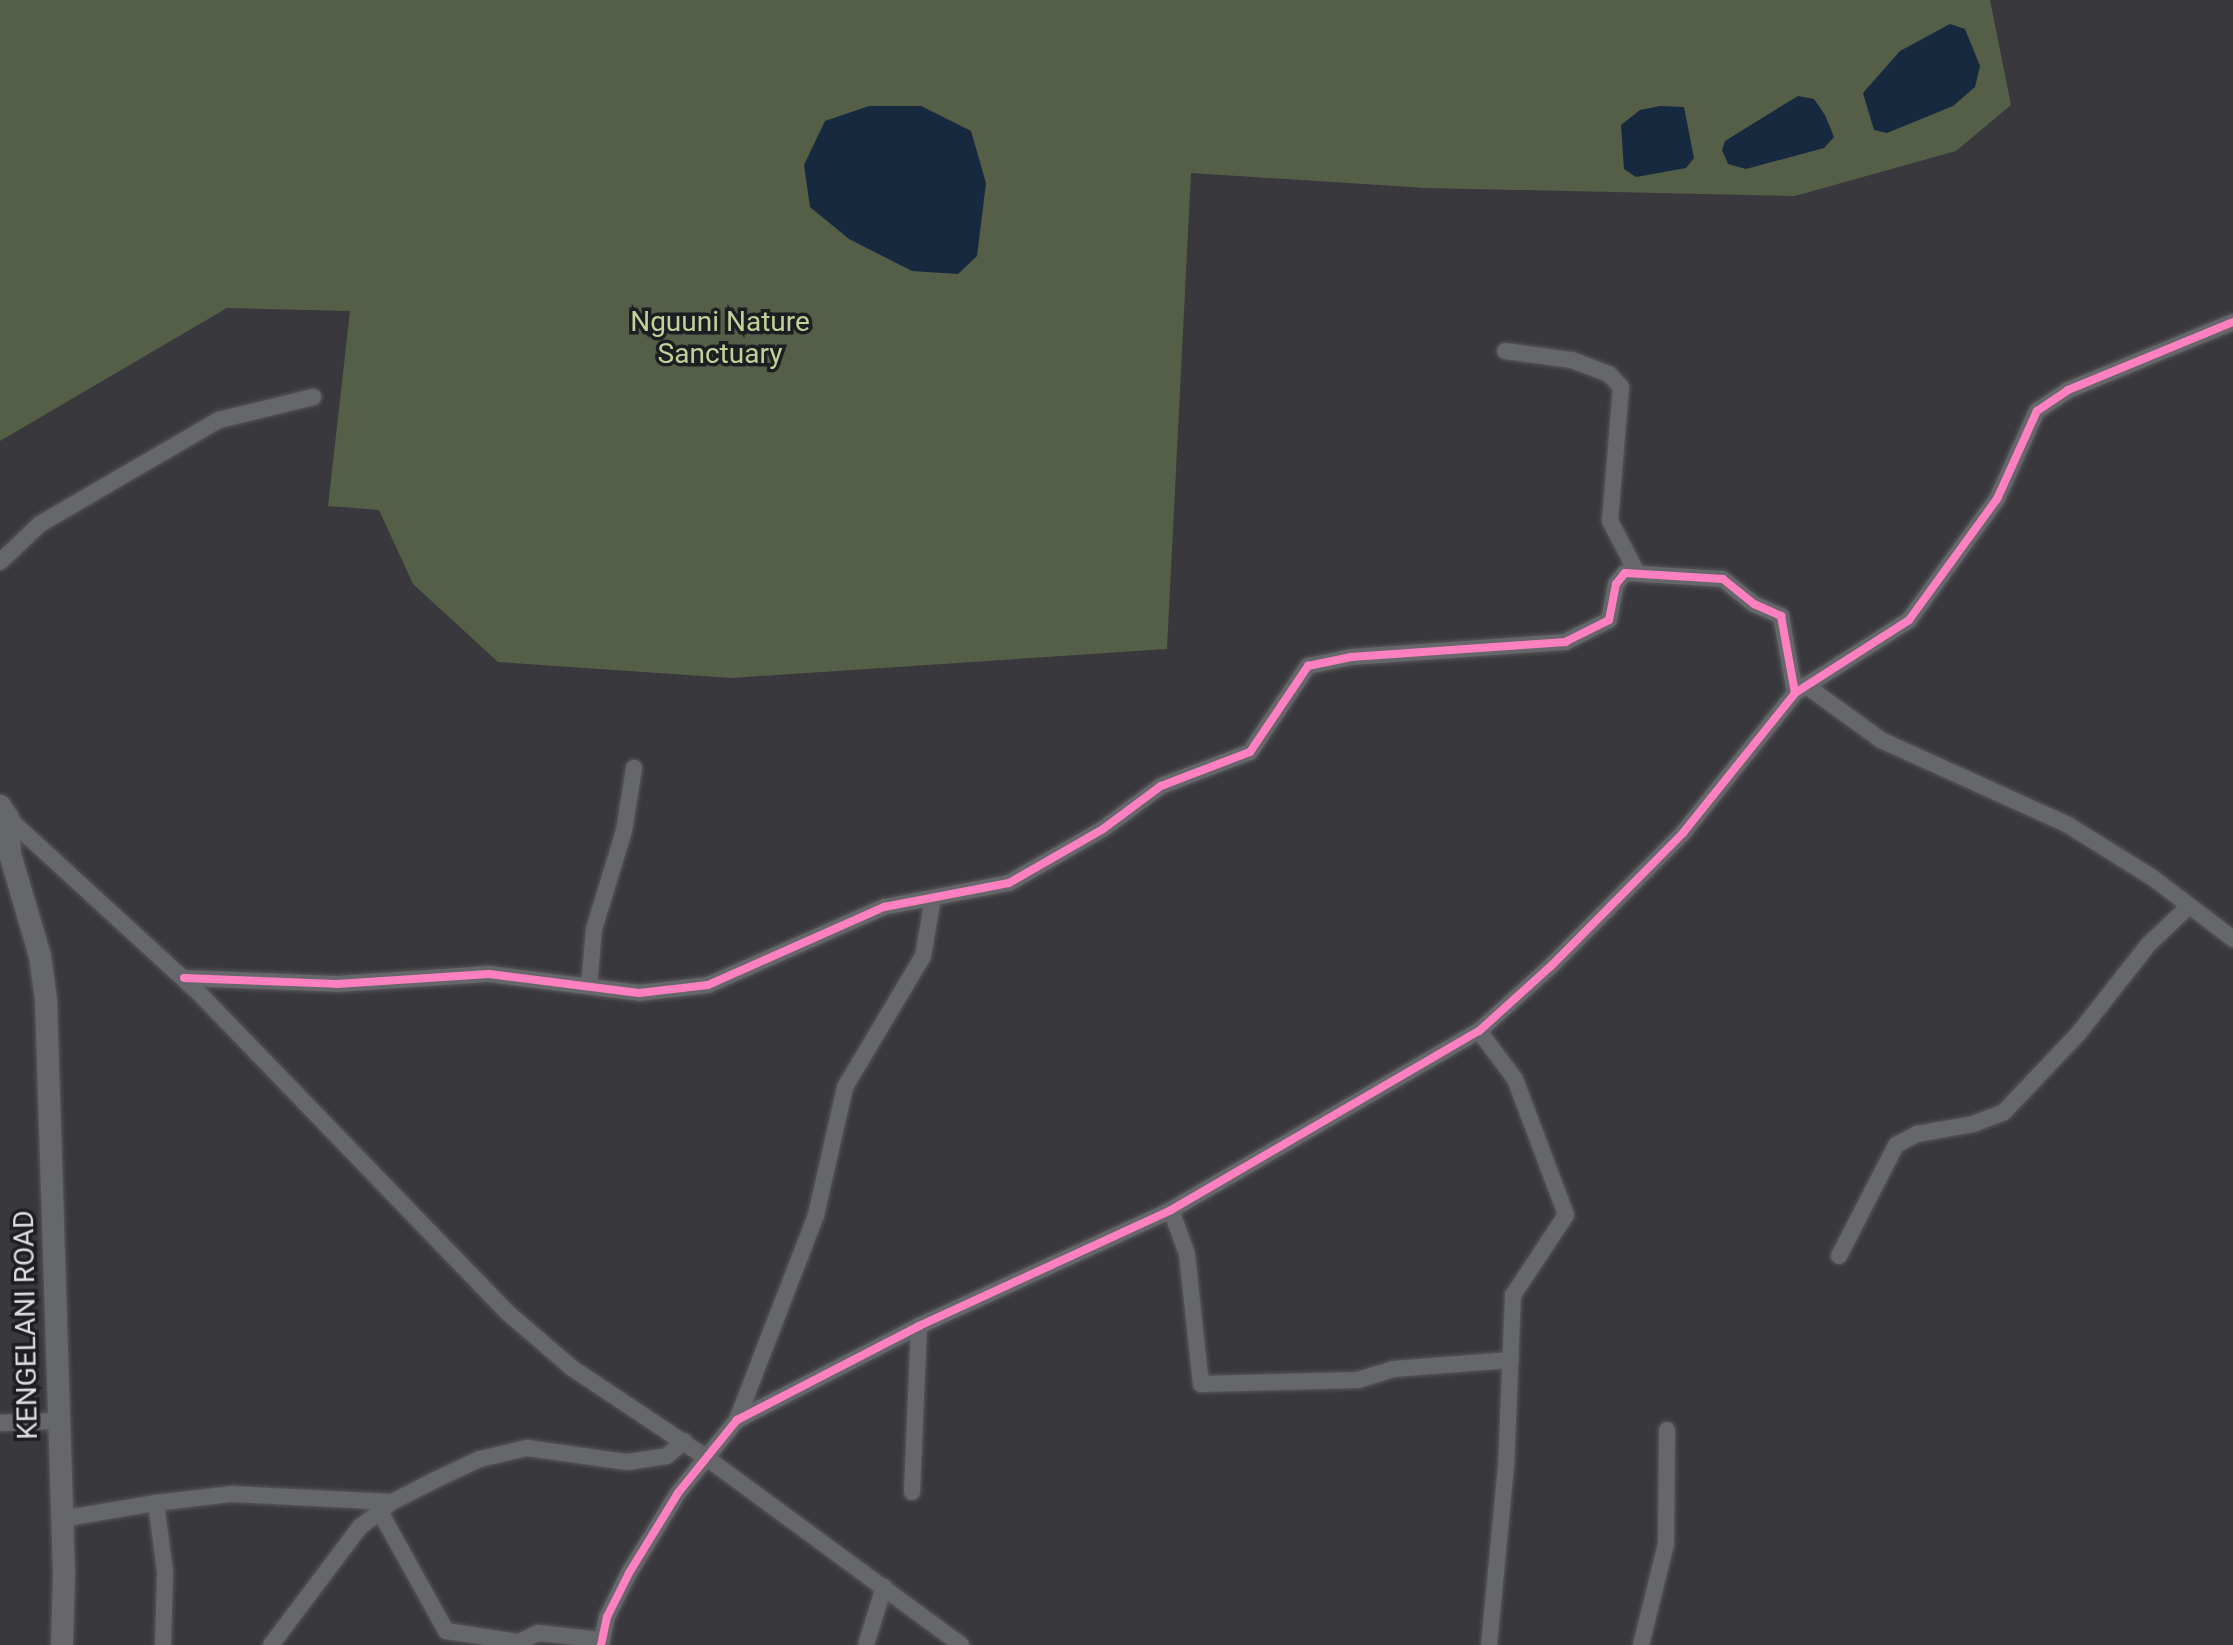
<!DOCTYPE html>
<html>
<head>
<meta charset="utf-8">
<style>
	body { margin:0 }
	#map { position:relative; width:2233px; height:1645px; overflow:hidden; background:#38383d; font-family:Roboto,sans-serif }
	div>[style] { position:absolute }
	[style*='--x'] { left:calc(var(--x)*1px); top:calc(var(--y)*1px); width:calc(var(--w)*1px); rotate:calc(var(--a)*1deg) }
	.green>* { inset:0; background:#555e47 }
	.water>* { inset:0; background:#16293e }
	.roads { filter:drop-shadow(0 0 2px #56565a) drop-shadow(0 0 2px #56565a) }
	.street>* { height:16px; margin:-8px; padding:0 8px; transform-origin:8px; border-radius:8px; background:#66676a }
	.secondary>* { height:22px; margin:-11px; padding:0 11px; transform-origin:11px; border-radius:11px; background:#66676a }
	.cycleway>* { height:8px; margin:-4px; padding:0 4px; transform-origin:4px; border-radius:4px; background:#ff80c0 }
	span { translate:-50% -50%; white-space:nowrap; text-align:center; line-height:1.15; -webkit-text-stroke:7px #1e1e22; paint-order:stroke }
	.park-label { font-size:28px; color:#bed299 }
	.street-label { font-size:28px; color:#dddee3 }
</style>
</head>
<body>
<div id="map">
	<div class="green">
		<div style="clip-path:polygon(0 0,1990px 0,2011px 105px,1956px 151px,1795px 196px,1426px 188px,1191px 173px,1167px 649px,731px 678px,498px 662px,413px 584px,379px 510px,328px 506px,350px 311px,227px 308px,0 441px)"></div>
	</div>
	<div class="water">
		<div style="clip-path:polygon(1950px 24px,1965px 29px,1980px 66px,1975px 87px,1953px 106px,1887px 133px,1874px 130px,1863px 93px,1900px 51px)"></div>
		<div style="clip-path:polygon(1798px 96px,1814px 99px,1825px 115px,1834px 137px,1824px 148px,1746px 169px,1728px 164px,1722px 150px,1725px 141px)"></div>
		<div style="clip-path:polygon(869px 106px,921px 106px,971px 131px,986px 183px,977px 256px,958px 274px,912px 271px,849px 239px,810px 207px,804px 165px,825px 121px)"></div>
		<div style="clip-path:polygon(1660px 106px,1684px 107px,1694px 158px,1686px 168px,1636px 177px,1624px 169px,1621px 125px,1640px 110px)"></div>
	</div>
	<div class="roads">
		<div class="street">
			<div style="--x:1505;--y:351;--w:68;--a:7.7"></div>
			<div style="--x:1572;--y:360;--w:40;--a:21"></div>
			<div style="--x:1609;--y:374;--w:18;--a:47"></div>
			<div style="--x:1621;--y:387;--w:134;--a:94.7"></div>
			<div style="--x:1610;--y:521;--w:56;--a:62.5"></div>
			<div style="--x:0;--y:562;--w:55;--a:-43.5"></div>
			<div style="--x:40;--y:524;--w:207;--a:-30.2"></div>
			<div style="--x:219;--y:420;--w:97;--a:-13.7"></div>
			<div style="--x:1805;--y:685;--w:94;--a:35.9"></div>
			<div style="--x:1881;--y:740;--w:205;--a:24.4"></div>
			<div style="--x:2068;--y:825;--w:100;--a:31.9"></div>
			<div style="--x:2153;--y:878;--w:101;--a:37.3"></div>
			<div style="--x:8;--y:818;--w:258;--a:42.5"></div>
			<div style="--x:198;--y:992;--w:446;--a:46"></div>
			<div style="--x:508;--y:1313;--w:84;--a:40.7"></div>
			<div style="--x:572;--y:1368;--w:159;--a:33.7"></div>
			<div style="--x:704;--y:1456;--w:319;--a:36.3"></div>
			<div style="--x:184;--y:978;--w:153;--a:2.2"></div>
			<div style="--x:337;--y:984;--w:152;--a:-3.8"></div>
			<div style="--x:489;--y:974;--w:151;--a:7.2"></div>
			<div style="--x:639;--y:993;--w:69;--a:-6.6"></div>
			<div style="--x:708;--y:985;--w:193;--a:-23.9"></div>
			<div style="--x:884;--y:907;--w:127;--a:-10.9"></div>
			<div style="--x:1009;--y:883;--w:108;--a:-29.9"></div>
			<div style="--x:1103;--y:829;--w:72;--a:-36.6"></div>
			<div style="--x:1161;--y:786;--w:95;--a:-20.9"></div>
			<div style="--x:1250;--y:752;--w:104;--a:-56"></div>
			<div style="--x:1308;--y:666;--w:44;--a:-11.8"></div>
			<div style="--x:1351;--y:657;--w:215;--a:-4"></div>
			<div style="--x:1565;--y:642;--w:49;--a:-26.6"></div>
			<div style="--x:1609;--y:620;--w:37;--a:-79"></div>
			<div style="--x:1616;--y:584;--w:14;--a:-51"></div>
			<div style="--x:1625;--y:573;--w:98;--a:3.5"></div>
			<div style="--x:1723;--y:579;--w:40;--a:39"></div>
			<div style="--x:1754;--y:604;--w:30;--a:24"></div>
			<div style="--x:1781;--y:616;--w:78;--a:79.7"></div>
			<div style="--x:589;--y:986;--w:57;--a:-85"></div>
			<div style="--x:594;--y:929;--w:102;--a:-73"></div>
			<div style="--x:624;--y:831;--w:64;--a:-81"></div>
			<div style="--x:1479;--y:1031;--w:60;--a:53.1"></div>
			<div style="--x:1515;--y:1079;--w:145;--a:69.4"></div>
			<div style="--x:1566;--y:1215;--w:96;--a:123.5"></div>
			<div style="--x:1513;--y:1295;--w:171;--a:92.3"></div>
			<div style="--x:1506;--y:1466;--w:180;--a:95.4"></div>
			<div style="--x:1171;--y:1210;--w:47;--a:70"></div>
			<div style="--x:1187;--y:1254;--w:131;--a:83.9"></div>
			<div style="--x:1201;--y:1384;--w:157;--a:-1.5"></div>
			<div style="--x:1358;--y:1380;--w:37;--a:-17"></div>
			<div style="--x:1393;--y:1369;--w:118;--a:-4.4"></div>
			<div style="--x:1839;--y:1256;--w:125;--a:-62.8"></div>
			<div style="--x:1896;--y:1145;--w:24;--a:-28"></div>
			<div style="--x:1917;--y:1134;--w:57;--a:-10.1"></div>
			<div style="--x:1973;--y:1124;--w:33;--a:-21"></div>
			<div style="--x:2004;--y:1112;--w:108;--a:-46.5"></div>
			<div style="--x:2078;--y:1034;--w:113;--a:-51.8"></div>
			<div style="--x:2148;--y:945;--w:57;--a:-43.6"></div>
			<div style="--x:737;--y:1420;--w:220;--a:-68.9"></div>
			<div style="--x:816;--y:1215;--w:131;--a:-77.2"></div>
			<div style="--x:845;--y:1087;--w:152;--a:-59.2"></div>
			<div style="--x:923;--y:956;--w:59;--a:-80.2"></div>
			<div style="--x:0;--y:1423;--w:56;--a:-2"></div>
			<div style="--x:912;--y:1492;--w:166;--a:-87.6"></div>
			<div style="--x:379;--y:1510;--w:138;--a:61"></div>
			<div style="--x:446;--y:1631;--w:74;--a:8.6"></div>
			<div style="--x:519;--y:1642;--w:21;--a:-25"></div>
			<div style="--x:538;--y:1633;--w:64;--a:6.2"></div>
			<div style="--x:61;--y:1519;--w:96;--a:-9.6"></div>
			<div style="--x:163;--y:1645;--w:73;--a:-88.4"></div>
			<div style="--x:165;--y:1572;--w:70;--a:-97.4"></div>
			<div style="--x:156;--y:1503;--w:77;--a:-6.8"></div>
			<div style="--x:232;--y:1494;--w:160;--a:2.9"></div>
			<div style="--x:271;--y:1645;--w:148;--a:-53"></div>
			<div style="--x:360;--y:1527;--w:41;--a:-38"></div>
			<div style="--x:392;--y:1502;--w:48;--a:-27.1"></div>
			<div style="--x:435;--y:1480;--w:50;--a:-25"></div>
			<div style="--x:480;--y:1459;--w:48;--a:-13.2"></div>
			<div style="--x:527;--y:1448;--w:101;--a:8"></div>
			<div style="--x:627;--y:1462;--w:40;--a:-8.5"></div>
			<div style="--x:667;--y:1456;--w:23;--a:-41"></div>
			<div style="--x:601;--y:1645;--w:29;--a:-78"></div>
			<div style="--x:607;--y:1617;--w:49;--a:-63.4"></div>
			<div style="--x:629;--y:1573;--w:94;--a:-58.5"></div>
			<div style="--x:678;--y:1493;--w:94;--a:-51.1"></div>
			<div style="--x:737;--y:1420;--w:205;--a:-27.3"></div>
			<div style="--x:919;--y:1326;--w:277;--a:-24.7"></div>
			<div style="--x:1171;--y:1210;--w:356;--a:-30.2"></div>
			<div style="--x:1479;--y:1031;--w:97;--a:-42.1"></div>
			<div style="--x:1551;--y:966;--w:187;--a:-45.2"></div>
			<div style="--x:1683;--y:833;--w:179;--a:-51.3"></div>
			<div style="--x:1795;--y:693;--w:135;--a:-32.6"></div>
			<div style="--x:1909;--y:620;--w:150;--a:-54"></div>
			<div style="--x:1997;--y:499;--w:97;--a:-65.6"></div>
			<div style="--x:2037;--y:411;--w:37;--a:-34"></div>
			<div style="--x:2068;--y:390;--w:178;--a:-22.4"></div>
			<div style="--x:866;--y:1645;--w:61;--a:-72.8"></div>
			<div style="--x:1641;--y:1645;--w:104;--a:-76.1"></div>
			<div style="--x:1666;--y:1544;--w:114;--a:-89.5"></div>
		</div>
		<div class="secondary">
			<div style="--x:0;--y:806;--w:14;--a:56"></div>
			<div style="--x:8;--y:818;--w:36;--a:87"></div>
			<div style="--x:10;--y:854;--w:106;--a:73.6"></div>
			<div style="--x:40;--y:956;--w:44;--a:82.2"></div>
			<div style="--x:46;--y:1000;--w:573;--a:88.2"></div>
			<div style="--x:64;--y:1573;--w:72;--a:91.6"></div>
		</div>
	</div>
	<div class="cycleway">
		<div style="--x:184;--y:978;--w:153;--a:2.2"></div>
		<div style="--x:337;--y:984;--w:152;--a:-3.8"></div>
		<div style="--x:489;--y:974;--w:151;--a:7.2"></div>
		<div style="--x:639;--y:993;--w:69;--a:-6.6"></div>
		<div style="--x:708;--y:985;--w:193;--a:-23.9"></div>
		<div style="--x:884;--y:907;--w:127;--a:-10.9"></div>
		<div style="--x:1009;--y:883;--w:108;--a:-29.9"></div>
		<div style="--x:1103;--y:829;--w:72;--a:-36.6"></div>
		<div style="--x:1161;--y:786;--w:95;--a:-20.9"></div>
		<div style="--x:1250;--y:752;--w:104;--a:-56"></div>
		<div style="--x:1308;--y:666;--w:44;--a:-11.8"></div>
		<div style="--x:1351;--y:657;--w:215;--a:-4"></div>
		<div style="--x:1565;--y:642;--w:49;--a:-26.6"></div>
		<div style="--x:1609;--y:620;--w:37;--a:-79"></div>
		<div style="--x:1616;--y:584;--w:14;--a:-51"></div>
		<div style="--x:1625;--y:573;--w:98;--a:3.5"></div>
		<div style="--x:1723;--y:579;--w:40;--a:39"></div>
		<div style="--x:1754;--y:604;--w:30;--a:24"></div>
		<div style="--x:1781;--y:616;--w:78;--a:79.7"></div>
		<div style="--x:601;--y:1645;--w:29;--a:-78"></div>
		<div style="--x:607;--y:1617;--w:49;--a:-63.4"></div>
		<div style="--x:629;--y:1573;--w:94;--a:-58.5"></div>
		<div style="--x:678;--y:1493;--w:94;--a:-51.1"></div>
		<div style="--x:737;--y:1420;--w:205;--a:-27.3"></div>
		<div style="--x:919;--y:1326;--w:277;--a:-24.7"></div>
		<div style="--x:1171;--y:1210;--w:356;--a:-30.2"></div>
		<div style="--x:1479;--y:1031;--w:97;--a:-42.1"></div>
		<div style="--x:1551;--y:966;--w:187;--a:-45.2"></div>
		<div style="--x:1683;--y:833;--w:179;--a:-51.3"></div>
		<div style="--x:1795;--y:693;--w:135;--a:-32.6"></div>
		<div style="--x:1909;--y:620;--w:150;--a:-54"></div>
		<div style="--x:1997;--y:499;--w:97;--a:-65.6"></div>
		<div style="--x:2037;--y:411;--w:37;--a:-34"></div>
		<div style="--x:2068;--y:390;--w:178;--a:-22.4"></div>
	</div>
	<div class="park-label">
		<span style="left:720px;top:338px">Nguuni Nature<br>Sanctuary</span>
	</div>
	<div class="street-label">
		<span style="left:26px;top:1325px;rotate:-91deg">KENGELANI ROAD</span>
	</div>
</div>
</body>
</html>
